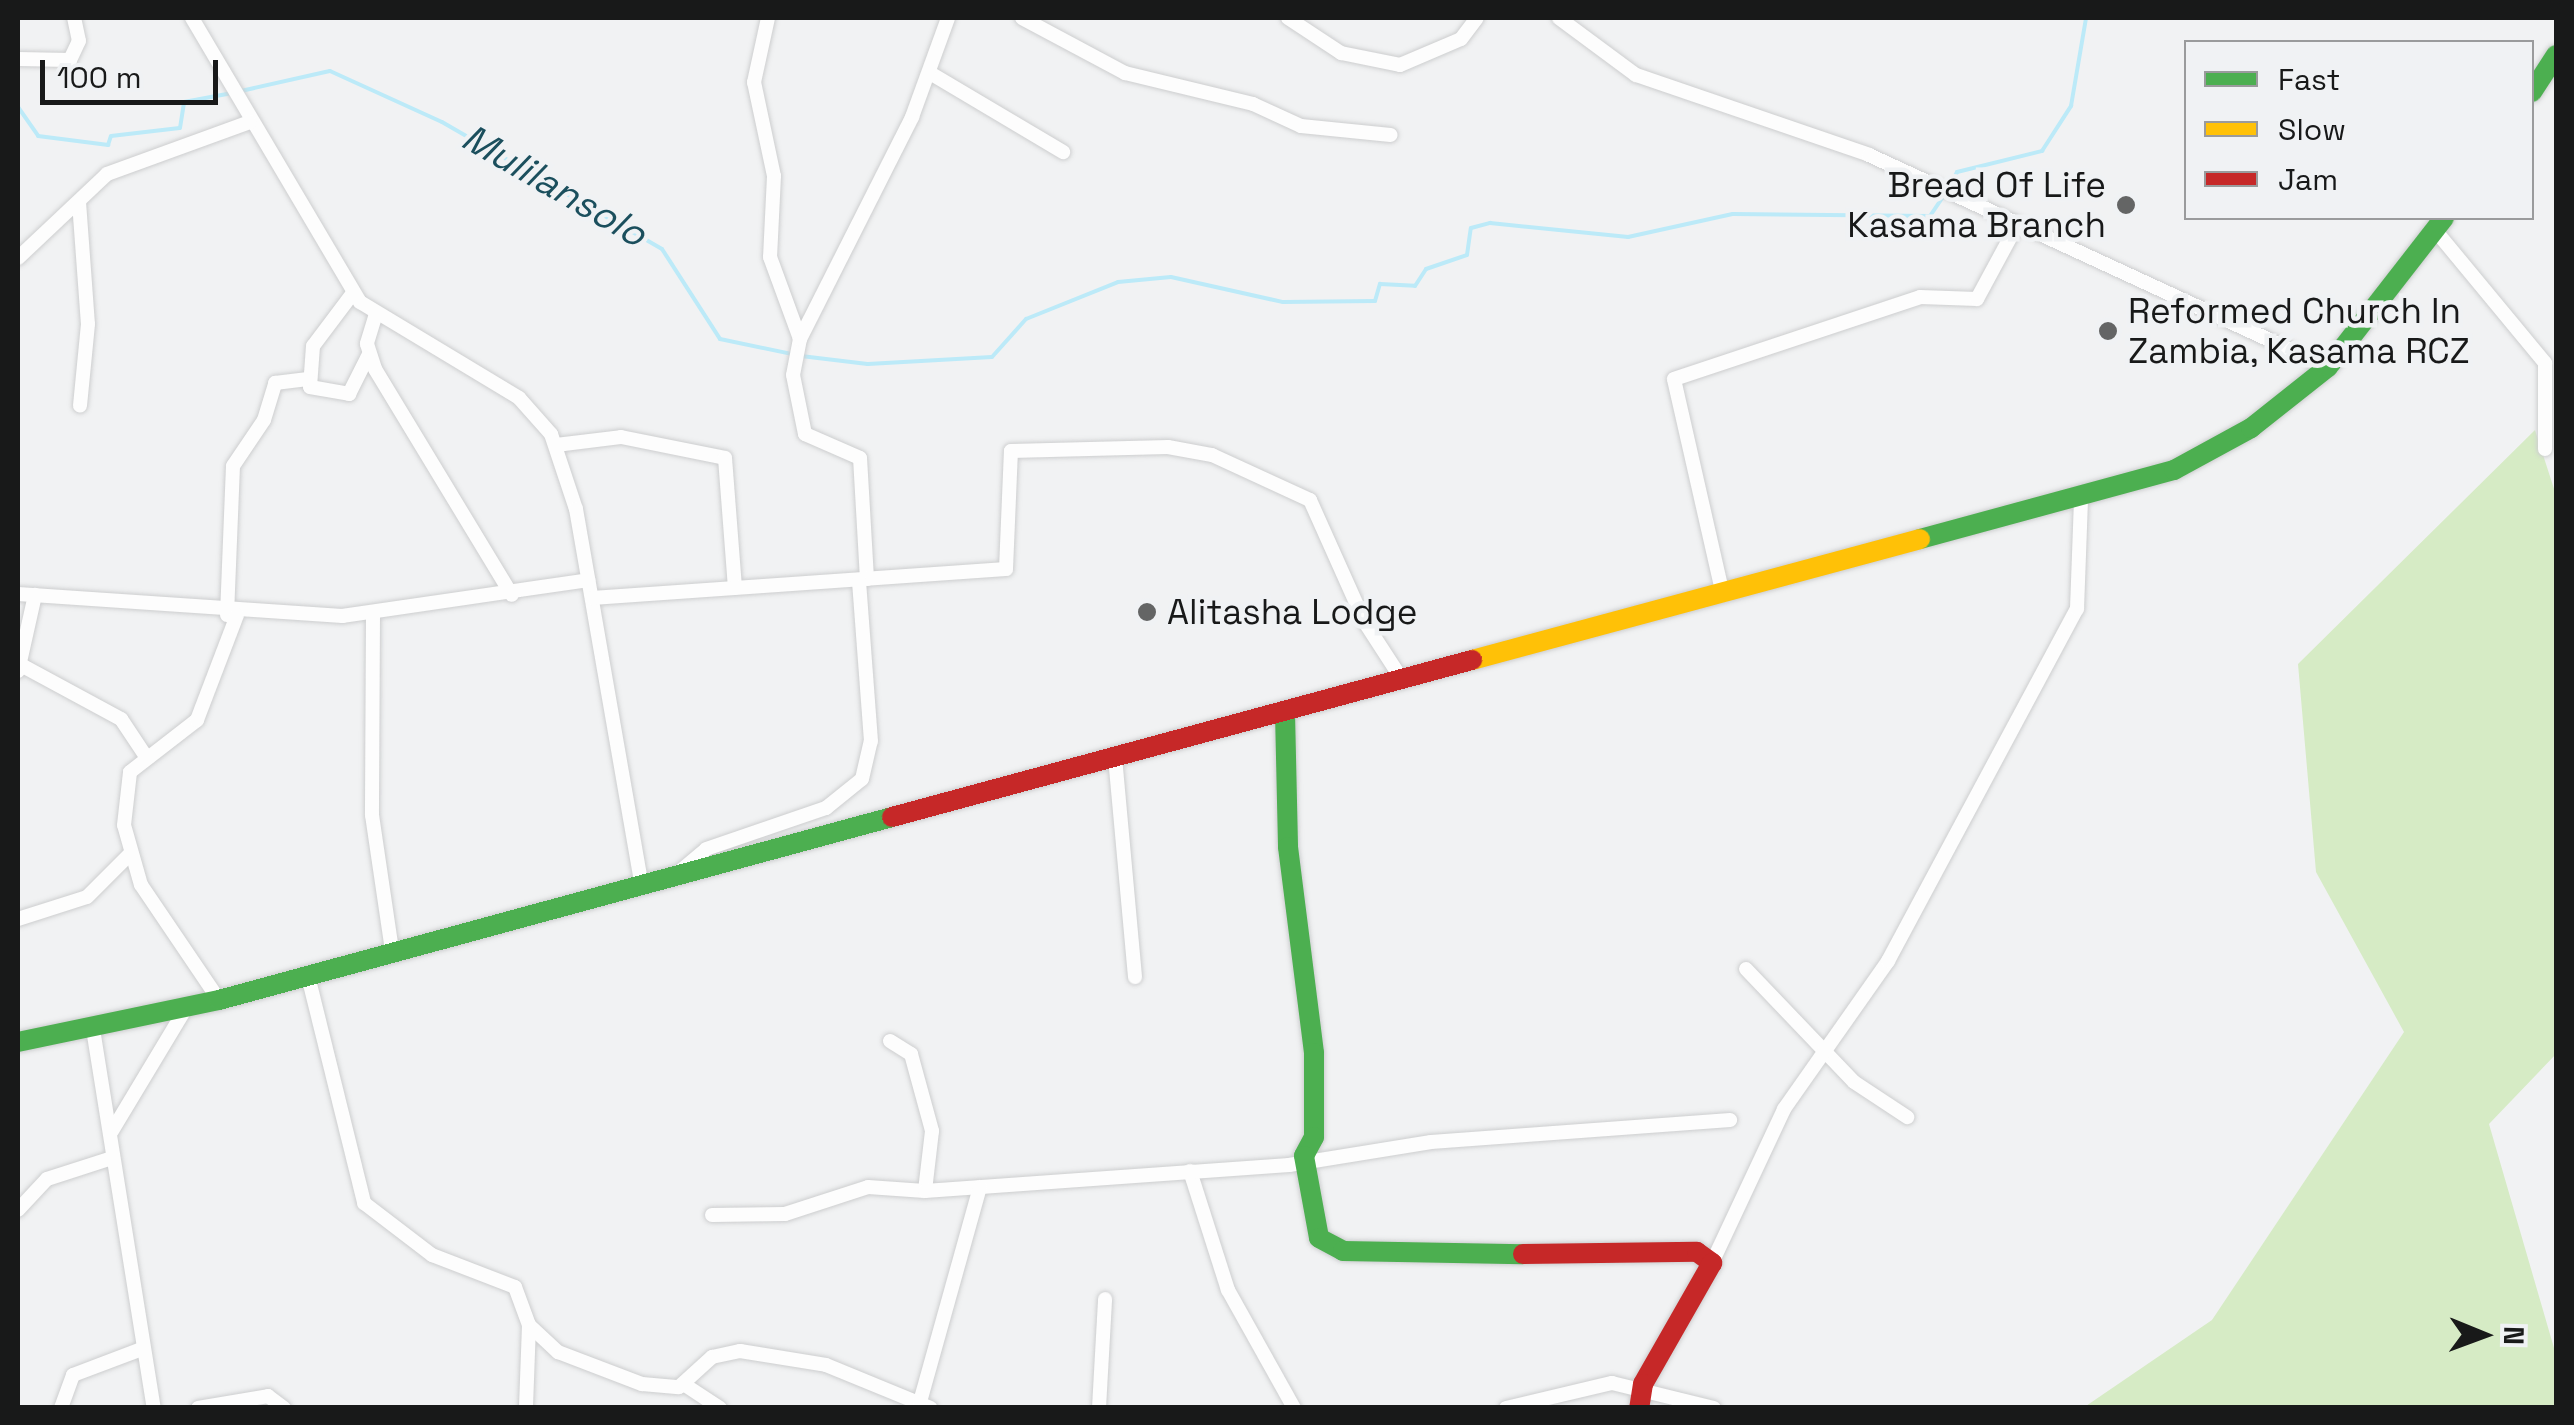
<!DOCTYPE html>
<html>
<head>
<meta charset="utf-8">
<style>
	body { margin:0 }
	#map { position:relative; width:2574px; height:1425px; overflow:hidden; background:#f1f2f3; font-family:"Space Grotesk",sans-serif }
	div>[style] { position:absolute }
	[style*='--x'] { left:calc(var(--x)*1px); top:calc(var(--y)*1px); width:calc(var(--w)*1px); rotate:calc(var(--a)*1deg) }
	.green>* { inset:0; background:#d6ebc5 }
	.stream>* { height:4px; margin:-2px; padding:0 2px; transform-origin:2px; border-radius:2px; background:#bceaf8 }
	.roads { filter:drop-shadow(0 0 2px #cdcecf) drop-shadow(0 0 2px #cdcecf) }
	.street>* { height:14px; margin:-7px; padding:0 7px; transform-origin:7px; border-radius:7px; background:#fdfdfd }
	.fast>* { height:20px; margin:-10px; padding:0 10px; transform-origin:10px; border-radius:10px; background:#4caf50 }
	.slow>* { height:20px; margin:-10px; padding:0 10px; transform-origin:10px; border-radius:10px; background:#ffc107 }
	.jam>* { height:20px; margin:-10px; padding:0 10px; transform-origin:10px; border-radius:10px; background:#c62828 }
	.dots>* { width:28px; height:28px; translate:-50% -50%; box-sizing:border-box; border:5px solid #f0f2f4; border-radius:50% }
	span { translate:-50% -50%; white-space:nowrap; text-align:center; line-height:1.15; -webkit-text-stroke:9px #f0f2f4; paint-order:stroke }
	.poi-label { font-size:35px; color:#181919 }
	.right { translate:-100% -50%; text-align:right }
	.left { translate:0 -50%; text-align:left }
	.water-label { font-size:38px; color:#1b4f5d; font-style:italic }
	.frame { position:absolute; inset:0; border:20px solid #181919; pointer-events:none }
	.legend { position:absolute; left:2184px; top:40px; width:350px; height:180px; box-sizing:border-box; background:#f0f2f4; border:2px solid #9a9b9c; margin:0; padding:12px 18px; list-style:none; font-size:30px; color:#181919 }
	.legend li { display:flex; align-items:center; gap:20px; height:50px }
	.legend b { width:50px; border:2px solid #9a9b9c }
	.north { position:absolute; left:2434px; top:1285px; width:100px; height:100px; -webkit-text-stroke:8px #f0f2f4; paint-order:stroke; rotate:91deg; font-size:28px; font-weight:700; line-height:40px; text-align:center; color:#181919 }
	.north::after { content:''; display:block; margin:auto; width:35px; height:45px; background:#181919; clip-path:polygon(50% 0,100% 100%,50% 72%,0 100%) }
	.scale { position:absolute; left:40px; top:60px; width:178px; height:45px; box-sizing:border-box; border:5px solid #181919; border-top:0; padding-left:12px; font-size:30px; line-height:35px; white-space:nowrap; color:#181919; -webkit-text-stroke:8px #f0f2f4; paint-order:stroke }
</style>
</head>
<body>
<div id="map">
	<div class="green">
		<div style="clip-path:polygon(2535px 430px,2556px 495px,2556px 1054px,2489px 1124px,2556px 1355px,2556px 1407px,2083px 1408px,2212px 1320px,2404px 1032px,2316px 872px,2298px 664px)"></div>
	</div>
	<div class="stream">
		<div style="--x:241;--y:91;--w:91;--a:-12.7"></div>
		<div style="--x:330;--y:71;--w:123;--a:24.5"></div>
		<div style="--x:442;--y:122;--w:254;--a:30"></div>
		<div style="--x:662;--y:249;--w:107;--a:57.2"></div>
		<div style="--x:720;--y:339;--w:74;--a:11.8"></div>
		<div style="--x:18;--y:107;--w:35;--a:55"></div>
		<div style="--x:38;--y:136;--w:71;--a:7.3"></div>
		<div style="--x:108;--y:145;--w:9;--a:-72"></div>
		<div style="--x:111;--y:136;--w:69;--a:-6.6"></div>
		<div style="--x:180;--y:128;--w:26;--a:-81"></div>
		<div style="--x:184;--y:102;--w:49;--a:-10.6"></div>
		<div style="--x:1949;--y:186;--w:16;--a:-60"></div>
		<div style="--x:1957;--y:172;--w:88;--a:-13.9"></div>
		<div style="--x:2042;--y:151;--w:54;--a:-57.2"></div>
		<div style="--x:2071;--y:106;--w:89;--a:-80.3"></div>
		<div style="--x:801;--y:356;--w:67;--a:6.8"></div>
		<div style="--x:868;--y:364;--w:124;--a:-3.2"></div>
		<div style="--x:992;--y:357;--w:51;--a:-48.2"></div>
		<div style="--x:1026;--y:319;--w:99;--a:-21.9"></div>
		<div style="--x:1118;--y:282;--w:53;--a:-5.4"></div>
		<div style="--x:1171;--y:277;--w:115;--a:12.6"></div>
		<div style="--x:1283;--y:302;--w:92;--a:-0.6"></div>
		<div style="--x:1375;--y:301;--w:18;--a:-74"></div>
		<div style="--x:1380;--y:284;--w:35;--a:3"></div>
		<div style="--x:1415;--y:286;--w:20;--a:-57"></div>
		<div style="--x:1426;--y:269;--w:43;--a:-18.9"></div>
		<div style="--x:1467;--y:255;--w:27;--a:-82"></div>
		<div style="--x:1471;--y:228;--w:20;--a:-15"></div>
		<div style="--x:1490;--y:223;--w:139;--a:5.8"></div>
		<div style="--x:1628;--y:237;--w:107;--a:-12.4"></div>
		<div style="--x:1733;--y:214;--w:197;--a:0.6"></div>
		<div style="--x:1930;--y:216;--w:27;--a:-56"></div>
	</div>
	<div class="roads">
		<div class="street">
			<div style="--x:192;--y:18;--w:330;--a:59.4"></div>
			<div style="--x:360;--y:302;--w:186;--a:31.1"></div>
			<div style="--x:519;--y:398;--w:48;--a:48.4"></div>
			<div style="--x:551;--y:434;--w:79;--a:71.6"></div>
			<div style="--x:576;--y:509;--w:378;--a:80.1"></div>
			<div style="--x:768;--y:18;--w:66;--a:102.3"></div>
			<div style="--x:754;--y:82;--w:96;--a:78"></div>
			<div style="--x:774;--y:176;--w:81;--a:92.8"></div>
			<div style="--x:770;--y:257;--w:87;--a:69.9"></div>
			<div style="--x:1022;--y:18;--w:117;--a:28.1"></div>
			<div style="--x:1125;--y:73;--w:132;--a:13.6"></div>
			<div style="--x:1253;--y:104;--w:53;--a:24.6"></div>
			<div style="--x:1301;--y:126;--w:90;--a:5.7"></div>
			<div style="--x:1288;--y:18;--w:64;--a:33.4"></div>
			<div style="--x:1341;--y:53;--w:60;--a:11.5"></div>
			<div style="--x:1400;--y:65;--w:66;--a:-23.1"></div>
			<div style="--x:1461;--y:39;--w:26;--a:-53"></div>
			<div style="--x:1559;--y:18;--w:96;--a:36.5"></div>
			<div style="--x:1636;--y:75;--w:246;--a:18.9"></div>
			<div style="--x:1869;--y:155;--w:506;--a:24.79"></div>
			<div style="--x:18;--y:59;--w:52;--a:1.1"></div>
			<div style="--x:70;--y:60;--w:21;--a:-65"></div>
			<div style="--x:79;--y:41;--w:24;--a:-102"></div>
			<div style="--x:930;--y:73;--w:155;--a:30.7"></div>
			<div style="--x:79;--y:202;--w:122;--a:85.8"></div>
			<div style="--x:88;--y:324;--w:82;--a:95.6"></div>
			<div style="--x:2435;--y:230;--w:173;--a:50.4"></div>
			<div style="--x:2545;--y:363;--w:86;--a:90"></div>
			<div style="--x:18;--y:258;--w:122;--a:-43.3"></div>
			<div style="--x:107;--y:174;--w:152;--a:-20"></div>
			<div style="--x:353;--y:293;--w:66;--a:127"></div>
			<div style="--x:313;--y:346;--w:41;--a:94.2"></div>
			<div style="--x:310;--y:387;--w:40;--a:10"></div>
			<div style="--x:349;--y:394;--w:45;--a:-63.4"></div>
			<div style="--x:375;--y:317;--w:28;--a:107"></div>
			<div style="--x:367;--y:344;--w:26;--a:72"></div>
			<div style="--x:375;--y:369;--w:264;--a:58.8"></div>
			<div style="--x:556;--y:445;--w:65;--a:-7"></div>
			<div style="--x:621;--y:437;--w:106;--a:11.4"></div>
			<div style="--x:725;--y:458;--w:130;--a:85.6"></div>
			<div style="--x:867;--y:579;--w:121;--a:-93.3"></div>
			<div style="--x:860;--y:458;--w:60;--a:-156.4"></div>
			<div style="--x:805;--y:434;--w:60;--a:-101.5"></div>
			<div style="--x:793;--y:375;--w:37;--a:-79"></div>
			<div style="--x:800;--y:339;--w:249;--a:-63.2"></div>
			<div style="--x:912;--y:117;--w:105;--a:-70"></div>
			<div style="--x:18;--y:594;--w:325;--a:3.9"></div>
			<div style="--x:342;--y:616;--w:249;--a:-8.3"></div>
			<div style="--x:1723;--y:595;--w:221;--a:-102.8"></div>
			<div style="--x:1674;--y:379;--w:259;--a:-18.4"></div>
			<div style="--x:1920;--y:297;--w:57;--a:2"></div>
			<div style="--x:1977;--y:299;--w:84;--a:-61.6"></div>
			<div style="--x:592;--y:598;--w:415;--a:-4"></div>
			<div style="--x:1006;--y:569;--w:118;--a:-87.6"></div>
			<div style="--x:1011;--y:451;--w:157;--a:-1.5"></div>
			<div style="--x:1168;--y:447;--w:45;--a:10.3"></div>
			<div style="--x:1212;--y:455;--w:108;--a:24.7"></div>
			<div style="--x:1310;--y:500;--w:133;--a:65.9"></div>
			<div style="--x:1364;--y:621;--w:72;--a:57"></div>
			<div style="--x:227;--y:615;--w:149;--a:-87.7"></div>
			<div style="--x:233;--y:466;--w:55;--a:-56"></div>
			<div style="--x:264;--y:420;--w:39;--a:-73"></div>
			<div style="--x:275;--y:383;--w:33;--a:-7"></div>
			<div style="--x:373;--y:615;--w:200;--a:90.3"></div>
			<div style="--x:372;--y:815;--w:137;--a:81.6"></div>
			<div style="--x:21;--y:665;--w:114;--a:28.4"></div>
			<div style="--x:121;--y:719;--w:43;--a:56.3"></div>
			<div style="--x:18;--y:671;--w:78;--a:-77.4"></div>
			<div style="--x:1115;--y:757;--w:221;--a:84.8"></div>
			<div style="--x:679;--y:872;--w:35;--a:-40"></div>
			<div style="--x:706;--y:849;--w:127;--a:-18.9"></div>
			<div style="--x:826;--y:808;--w:46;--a:-38.9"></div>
			<div style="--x:862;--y:779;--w:39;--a:-77"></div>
			<div style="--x:871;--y:741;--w:161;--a:-94.3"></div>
			<div style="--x:18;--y:919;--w:72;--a:-17.7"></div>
			<div style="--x:87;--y:897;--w:59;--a:-45"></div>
			<div style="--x:1746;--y:969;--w:156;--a:46.3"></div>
			<div style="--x:1854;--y:1082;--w:64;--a:33.4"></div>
			<div style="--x:308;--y:976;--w:234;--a:76.1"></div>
			<div style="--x:364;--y:1203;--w:86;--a:37.4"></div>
			<div style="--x:432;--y:1255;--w:89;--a:21.1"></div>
			<div style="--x:515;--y:1287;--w:40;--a:69.8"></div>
			<div style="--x:529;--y:1325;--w:83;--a:92.1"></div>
			<div style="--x:219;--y:1000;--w:139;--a:-124.1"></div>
			<div style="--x:141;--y:885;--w:62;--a:-105.8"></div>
			<div style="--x:124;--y:825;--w:53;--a:-83.5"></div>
			<div style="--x:130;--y:772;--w:85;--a:-37.8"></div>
			<div style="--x:197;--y:720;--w:112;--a:-69.1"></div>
			<div style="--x:93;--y:1029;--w:384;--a:80.9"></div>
			<div style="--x:890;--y:1041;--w:25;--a:32"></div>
			<div style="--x:911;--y:1054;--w:80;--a:74.7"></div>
			<div style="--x:932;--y:1131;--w:60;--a:96.7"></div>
			<div style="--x:112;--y:1131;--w:144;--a:-59"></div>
			<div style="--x:1190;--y:1171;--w:125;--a:72.3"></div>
			<div style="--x:1228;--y:1290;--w:135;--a:60.8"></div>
			<div style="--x:18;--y:1210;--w:42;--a:-46.9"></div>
			<div style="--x:47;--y:1179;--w:68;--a:-17.9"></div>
			<div style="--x:712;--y:1215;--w:73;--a:-0.8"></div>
			<div style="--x:785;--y:1214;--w:87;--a:-18"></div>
			<div style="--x:868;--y:1187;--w:57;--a:4"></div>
			<div style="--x:925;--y:1191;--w:365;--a:-4.1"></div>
			<div style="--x:1289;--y:1165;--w:144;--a:-9.2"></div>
			<div style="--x:1431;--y:1142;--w:300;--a:-4.2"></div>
			<div style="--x:1712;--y:1263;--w:170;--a:-64.9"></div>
			<div style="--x:1784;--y:1109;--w:181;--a:-54.9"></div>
			<div style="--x:1888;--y:961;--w:400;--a:-61.8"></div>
			<div style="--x:2077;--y:609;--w:108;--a:-87.9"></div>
			<div style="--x:529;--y:1325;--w:40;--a:43"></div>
			<div style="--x:558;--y:1352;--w:90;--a:20.9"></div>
			<div style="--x:642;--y:1384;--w:37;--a:5"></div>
			<div style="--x:679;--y:1387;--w:45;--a:-42.3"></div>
			<div style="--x:712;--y:1357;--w:29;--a:-12"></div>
			<div style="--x:740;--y:1351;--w:87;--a:9.2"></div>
			<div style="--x:826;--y:1365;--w:113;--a:22.3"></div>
			<div style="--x:685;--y:1385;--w:42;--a:33.3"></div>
			<div style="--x:920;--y:1402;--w:223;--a:-74.4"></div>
			<div style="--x:61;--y:1408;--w:35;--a:-70"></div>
			<div style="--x:73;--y:1375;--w:71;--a:-20.7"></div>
			<div style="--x:198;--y:1408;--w:71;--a:-9.7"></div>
			<div style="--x:268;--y:1396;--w:20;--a:37"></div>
			<div style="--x:1099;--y:1408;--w:109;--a:-86.8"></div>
			<div style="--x:1506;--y:1408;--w:109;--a:-13.3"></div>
			<div style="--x:1612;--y:1383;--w:105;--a:13.8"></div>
		</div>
		<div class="fast">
			<div style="--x:2532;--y:92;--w:44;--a:-57"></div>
			<div style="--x:1920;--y:539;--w:263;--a:-15.2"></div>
			<div style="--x:2174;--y:470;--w:88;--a:-28.6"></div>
			<div style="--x:2251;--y:428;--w:98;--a:-38.4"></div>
			<div style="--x:2328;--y:367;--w:189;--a:-52.1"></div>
			<div style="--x:1285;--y:713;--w:134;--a:88.7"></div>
			<div style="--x:1288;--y:847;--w:208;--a:82.8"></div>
			<div style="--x:1314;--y:1053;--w:84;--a:90"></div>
			<div style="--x:1314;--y:1137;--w:21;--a:118"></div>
			<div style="--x:1304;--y:1156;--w:83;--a:79.6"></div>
			<div style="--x:1319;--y:1238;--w:27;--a:28"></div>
			<div style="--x:1343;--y:1251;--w:180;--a:1"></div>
			<div style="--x:18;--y:1042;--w:205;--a:-11.8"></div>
			<div style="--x:219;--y:1000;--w:697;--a:-15.21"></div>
		</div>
		<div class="slow">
			<div style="--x:1472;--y:660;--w:464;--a:-15.1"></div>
		</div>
		<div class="jam">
			<div style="--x:892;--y:817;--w:601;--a:-15.15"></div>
			<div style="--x:1523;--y:1254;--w:174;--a:-0.7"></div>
			<div style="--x:1697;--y:1252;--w:19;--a:36"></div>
			<div style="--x:1712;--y:1263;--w:139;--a:119.7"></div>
			<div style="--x:1643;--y:1384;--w:24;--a:99"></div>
		</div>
	</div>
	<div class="dots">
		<div style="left:2126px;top:205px;background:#646565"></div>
		<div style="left:2108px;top:331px;background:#646565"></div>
		<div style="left:1147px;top:612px;background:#646565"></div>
	</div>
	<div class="poi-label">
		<span class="right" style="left:2106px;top:205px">Bread Of Life<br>Kasama Branch</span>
		<span class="left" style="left:2128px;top:331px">Reformed Church In<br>Zambia, Kasama RCZ</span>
		<span class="left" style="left:1167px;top:612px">Alitasha Lodge</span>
	</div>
	<div class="water-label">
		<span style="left:554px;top:186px;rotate:30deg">Mulilansolo</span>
	</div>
	<div class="frame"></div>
	<ul class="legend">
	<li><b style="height:12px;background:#4caf50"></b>Fast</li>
	<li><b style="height:12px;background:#ffc107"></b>Slow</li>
	<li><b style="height:12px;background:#c62828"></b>Jam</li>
	</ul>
	<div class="north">N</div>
	<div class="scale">100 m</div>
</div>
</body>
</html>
